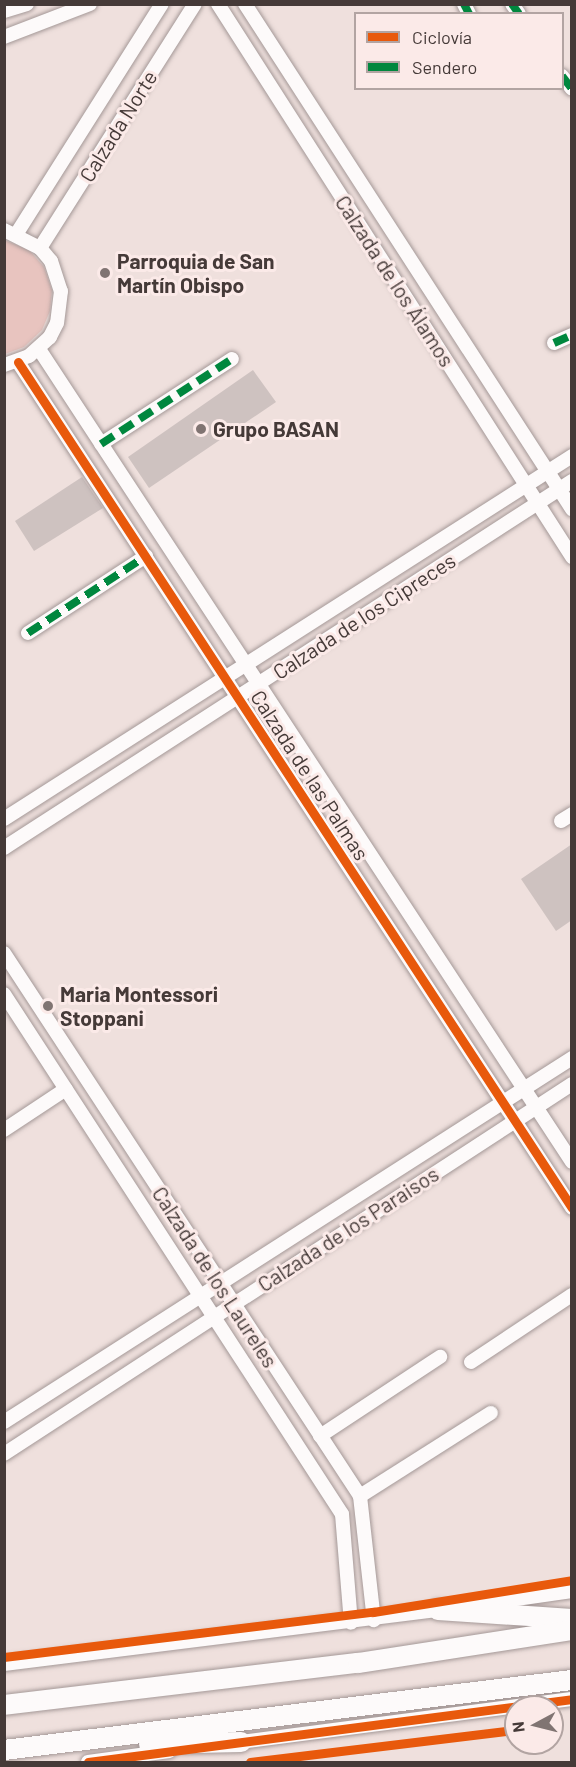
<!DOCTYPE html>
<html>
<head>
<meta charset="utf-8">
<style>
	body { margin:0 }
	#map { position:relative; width:576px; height:1767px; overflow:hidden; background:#efe0dd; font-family:Barlow,sans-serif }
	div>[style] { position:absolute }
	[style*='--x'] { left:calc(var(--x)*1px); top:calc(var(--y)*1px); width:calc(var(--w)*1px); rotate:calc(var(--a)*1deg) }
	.green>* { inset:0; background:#e8c4bf }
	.building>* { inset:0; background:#cec2c0 }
	.roads { filter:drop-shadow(0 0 2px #a49897) drop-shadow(0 0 2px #a49897) }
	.minor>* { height:14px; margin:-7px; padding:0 7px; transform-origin:7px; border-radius:7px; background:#fdfafa }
	.highway>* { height:20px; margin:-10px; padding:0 10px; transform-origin:10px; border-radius:10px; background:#fdfafa }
	.quiet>* { height:8px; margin-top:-4px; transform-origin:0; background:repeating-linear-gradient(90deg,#00873e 0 15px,transparent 0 23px) }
	.cycleway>* { height:9px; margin:-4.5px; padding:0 4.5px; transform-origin:4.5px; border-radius:4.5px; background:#e8590c }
	.dots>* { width:16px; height:16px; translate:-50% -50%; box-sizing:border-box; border:3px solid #fbeae8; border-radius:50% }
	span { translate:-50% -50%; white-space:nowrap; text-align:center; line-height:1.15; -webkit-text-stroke:6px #fbeae8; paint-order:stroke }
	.street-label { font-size:21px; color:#453a38 }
	.poi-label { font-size:21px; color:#453a38; font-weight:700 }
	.left { translate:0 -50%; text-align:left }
	.frame { position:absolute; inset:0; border:6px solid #453a38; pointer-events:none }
	.legend { position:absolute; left:354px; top:12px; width:210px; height:78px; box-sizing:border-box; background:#fbeae8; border:2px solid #b2a4a2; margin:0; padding:8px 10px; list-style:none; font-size:18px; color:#453a38 }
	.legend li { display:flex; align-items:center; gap:12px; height:30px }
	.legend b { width:30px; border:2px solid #b2a4a2 }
	.north { position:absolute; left:504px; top:1695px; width:60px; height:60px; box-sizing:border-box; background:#fbeae8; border:2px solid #b2a4a2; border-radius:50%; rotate:263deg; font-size:16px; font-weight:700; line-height:24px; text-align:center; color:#453a38 }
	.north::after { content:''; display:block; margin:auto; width:21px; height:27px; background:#807472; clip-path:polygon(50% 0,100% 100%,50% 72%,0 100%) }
</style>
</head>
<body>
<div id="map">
	<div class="green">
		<div style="clip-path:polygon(4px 240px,29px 250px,44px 267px,52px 290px,50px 311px,42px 330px,24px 347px,5px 354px)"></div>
	</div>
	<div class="building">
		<div style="clip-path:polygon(253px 370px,276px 402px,149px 488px,128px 457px)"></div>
		<div style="clip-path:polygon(82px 477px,103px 508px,34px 551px,15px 521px)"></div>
		<div style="clip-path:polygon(572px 844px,572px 920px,556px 931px,521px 879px)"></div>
	</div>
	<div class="roads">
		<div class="minor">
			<div style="--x:218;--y:4;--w:657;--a:57.37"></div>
			<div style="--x:245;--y:4;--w:602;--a:57.08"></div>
			<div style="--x:464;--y:4;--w:11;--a:63"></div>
			<div style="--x:512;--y:4;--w:12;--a:55"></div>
			<div style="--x:4;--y:11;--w:24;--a:-17"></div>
			<div style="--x:4;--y:37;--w:92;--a:-21"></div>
			<div style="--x:562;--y:76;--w:16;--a:52"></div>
			<div style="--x:4;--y:230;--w:40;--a:26.6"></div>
			<div style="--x:40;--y:248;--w:17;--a:50"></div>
			<div style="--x:51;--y:261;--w:32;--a:72"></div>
			<div style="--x:61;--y:291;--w:32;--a:97"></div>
			<div style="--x:57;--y:323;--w:16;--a:117"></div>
			<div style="--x:50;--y:337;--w:28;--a:138"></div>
			<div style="--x:29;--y:356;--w:27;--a:160"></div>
			<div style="--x:17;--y:233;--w:271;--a:-57.7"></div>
			<div style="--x:40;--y:248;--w:289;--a:-57.6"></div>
			<div style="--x:554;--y:343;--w:20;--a:-24"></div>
			<div style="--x:39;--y:349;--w:972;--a:56.75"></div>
			<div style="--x:18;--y:362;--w:1011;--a:56.78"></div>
			<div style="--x:101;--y:444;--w:156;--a:-33"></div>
			<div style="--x:28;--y:633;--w:141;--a:-33.1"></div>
			<div style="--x:4;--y:819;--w:674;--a:-32.58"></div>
			<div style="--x:561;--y:821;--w:13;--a:-32"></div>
			<div style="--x:4;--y:848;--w:676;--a:-32.87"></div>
			<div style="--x:4;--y:953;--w:649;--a:56.75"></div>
			<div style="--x:360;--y:1496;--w:125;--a:83.6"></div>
			<div style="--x:4;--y:994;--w:620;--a:56.98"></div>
			<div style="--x:342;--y:1514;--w:109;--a:85.3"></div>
			<div style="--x:4;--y:1130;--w:74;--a:-33.5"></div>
			<div style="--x:471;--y:1362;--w:121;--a:-33.6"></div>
			<div style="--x:4;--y:1422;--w:675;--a:-32.65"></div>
			<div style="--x:320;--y:1436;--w:144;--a:-33.4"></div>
			<div style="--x:4;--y:1454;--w:678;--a:-33.08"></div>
			<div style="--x:360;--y:1496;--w:155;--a:-32.4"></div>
			<div style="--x:467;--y:1606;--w:106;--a:-8.1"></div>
			<div style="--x:4;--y:1664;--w:444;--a:-7.1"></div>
			<div style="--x:233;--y:1743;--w:342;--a:-7.4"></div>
			<div style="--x:88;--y:1762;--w:82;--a:-7.7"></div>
		</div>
		<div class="highway">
			<div style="--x:438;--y:1610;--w:134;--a:3.8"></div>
			<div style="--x:4;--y:1705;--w:356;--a:-6.8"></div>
			<div style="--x:358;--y:1663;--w:217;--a:-8.8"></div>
			<div style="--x:149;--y:1744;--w:92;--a:-1.2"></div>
			<div style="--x:4;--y:1750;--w:572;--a:-7.03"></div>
		</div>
	</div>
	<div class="quiet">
		<div style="--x:464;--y:4;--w:11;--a:63"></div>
		<div style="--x:512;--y:4;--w:12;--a:55"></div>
		<div style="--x:562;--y:76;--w:16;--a:52"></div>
		<div style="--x:554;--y:343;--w:20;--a:-24"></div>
		<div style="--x:101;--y:444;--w:156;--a:-33"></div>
		<div style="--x:28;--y:633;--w:141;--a:-33.1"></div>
	</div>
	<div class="cycleway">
		<div style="--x:18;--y:362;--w:1011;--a:56.78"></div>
		<div style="--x:4;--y:1657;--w:372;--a:-7"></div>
		<div style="--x:373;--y:1612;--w:202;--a:-9.1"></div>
		<div style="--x:88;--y:1762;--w:488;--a:-7.4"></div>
		<div style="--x:250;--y:1762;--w:268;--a:-6.9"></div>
	</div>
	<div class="dots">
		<div style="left:105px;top:273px;background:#807472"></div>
		<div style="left:201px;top:429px;background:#807472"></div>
		<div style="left:48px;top:1006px;background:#807472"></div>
	</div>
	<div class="street-label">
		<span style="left:118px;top:126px;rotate:-58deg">Calzada Norte</span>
		<span style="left:395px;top:281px;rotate:57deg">Calzada de los Álamos</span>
		<span style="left:364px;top:616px;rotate:-33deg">Calzada de los Cipreces</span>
		<span style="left:310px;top:775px;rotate:57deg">Calzada de las Palmas</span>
		<span style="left:348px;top:1229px;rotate:-33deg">Calzada de los Paraisos</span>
		<span style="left:215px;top:1277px;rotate:57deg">Calzada de los Laureles</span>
	</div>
	<div class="poi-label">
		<span class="left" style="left:117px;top:273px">Parroquia de San<br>Martín Obispo</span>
		<span class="left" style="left:213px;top:429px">Grupo BASAN</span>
		<span class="left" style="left:60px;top:1006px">Maria Montessori<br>Stoppani</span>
	</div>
	<div class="frame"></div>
	<ul class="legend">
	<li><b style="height:8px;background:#e8590c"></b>Ciclovía</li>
	<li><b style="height:8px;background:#00873e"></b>Sendero</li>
	</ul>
	<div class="north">N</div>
</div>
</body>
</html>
